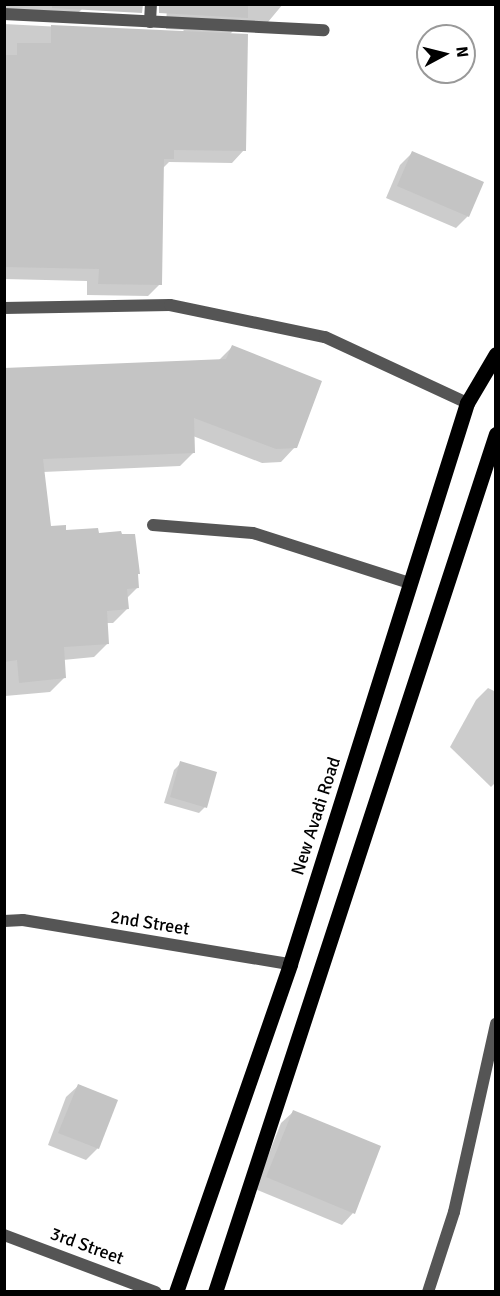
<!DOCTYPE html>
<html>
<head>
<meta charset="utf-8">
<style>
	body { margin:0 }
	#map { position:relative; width:500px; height:1296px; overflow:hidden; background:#fff; font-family:Signika,sans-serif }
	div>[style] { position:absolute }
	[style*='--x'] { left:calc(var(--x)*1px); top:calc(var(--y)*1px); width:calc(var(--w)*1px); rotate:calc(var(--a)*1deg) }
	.shadow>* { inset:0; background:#0003 }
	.building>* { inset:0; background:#c4c4c4 }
	.street>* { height:12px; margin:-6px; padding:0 6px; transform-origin:6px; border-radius:6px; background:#555 }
	.primary>* { height:15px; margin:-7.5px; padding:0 7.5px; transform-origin:7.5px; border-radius:7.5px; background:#000 }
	span { translate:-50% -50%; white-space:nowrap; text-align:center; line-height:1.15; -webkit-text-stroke:4.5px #fff; paint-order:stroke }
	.street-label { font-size:18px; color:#000 }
	.frame { position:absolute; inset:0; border:6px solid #000; pointer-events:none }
	.north { position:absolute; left:416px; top:24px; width:60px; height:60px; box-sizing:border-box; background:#fff; border:2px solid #999; border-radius:50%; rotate:83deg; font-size:16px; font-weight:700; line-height:24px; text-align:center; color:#000 }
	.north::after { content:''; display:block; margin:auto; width:21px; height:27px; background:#000; clip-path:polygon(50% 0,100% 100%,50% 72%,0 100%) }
</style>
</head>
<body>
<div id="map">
	<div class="shadow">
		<div style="clip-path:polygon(4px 4px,82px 4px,82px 9px,70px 21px,4px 18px)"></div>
		<div style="clip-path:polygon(167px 4px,283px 4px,268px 22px,243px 21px,229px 35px,244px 150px,232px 163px,169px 162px,162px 169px,160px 284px,148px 296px,87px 295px,87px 281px,4px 279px,4px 24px,81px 28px,171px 43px,184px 30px,166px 29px)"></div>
		<div style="clip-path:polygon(412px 153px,468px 216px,456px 228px,386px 198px,400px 165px)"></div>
		<div style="clip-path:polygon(232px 347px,295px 447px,281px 462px,262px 463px,193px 436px,194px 452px,180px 466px,43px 472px,50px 528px,97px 535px,136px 575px,137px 588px,126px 599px,127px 609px,113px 623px,106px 623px,108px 643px,94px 657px,63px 660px,64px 678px,50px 692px,5px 696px,4px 370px,218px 361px)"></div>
		<div style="clip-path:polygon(488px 688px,496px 692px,496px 782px,491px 787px,450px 747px,476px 700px)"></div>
		<div style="clip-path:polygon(181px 763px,205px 807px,199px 813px,164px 803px,174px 770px)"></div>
		<div style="clip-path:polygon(78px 1086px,98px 1148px,86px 1160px,48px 1145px,66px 1097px)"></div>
		<div style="clip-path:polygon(293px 1112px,353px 1213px,342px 1225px,255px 1189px,281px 1123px)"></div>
	</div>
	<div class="building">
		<div style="clip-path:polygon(52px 4px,143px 4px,142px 13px,52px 8px)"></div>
		<div style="clip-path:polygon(159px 4px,248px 4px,248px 18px,159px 13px)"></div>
		<div style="clip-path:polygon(51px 25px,248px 34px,246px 151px,174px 150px,174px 159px,164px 159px,162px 285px,98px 284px,99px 269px,4px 267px,4px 55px,17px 55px,17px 43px,51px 43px)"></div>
		<div style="clip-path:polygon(412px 151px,484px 182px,469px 217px,397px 186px)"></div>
		<div style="clip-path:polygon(232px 345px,322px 381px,297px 448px,276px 449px,194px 418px,195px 453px,43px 459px,51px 526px,66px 525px,66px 530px,98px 528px,99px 533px,121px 531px,122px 534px,135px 534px,140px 574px,138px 574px,139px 588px,127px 589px,129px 609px,107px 611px,109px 644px,64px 647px,66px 678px,19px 683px,17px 660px,4px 662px,4px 368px,226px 359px)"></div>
		<div style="clip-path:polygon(180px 761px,217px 772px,207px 808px,170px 797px)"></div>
		<div style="clip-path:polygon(78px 1084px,118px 1100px,99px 1149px,58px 1133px)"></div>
		<div style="clip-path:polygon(293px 1110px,381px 1146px,355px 1214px,266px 1177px)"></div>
	</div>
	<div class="street">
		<div style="--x:4;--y:14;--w:320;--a:2.9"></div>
		<div style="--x:150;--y:22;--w:18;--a:-87"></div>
		<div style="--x:4;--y:308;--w:166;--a:-1"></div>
		<div style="--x:170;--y:305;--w:158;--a:11.7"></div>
		<div style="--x:325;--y:337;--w:157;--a:24.9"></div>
		<div style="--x:153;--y:525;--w:100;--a:4.6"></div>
		<div style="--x:253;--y:533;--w:165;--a:17.7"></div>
		<div style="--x:4;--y:921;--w:19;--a:-3"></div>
		<div style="--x:23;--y:920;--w:271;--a:9.4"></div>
		<div style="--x:4;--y:1235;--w:162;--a:20.6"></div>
		<div style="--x:428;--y:1292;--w:84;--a:-72"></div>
		<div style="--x:454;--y:1212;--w:193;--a:-77.4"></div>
	</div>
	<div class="primary">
		<div style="--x:176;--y:1292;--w:347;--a:-70.8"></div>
		<div style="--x:290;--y:964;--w:588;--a:-72.49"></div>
		<div style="--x:467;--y:403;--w:57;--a:-59.4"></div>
		<div style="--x:215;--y:1292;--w:903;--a:-71.87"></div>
	</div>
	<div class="street-label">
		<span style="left:316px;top:816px;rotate:-72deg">New Avadi Road</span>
		<span style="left:150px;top:923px;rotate:9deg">2nd Street</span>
		<span style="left:87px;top:1246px;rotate:20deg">3rd Street</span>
	</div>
	<div class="frame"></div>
	<div class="north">N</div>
</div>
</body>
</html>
